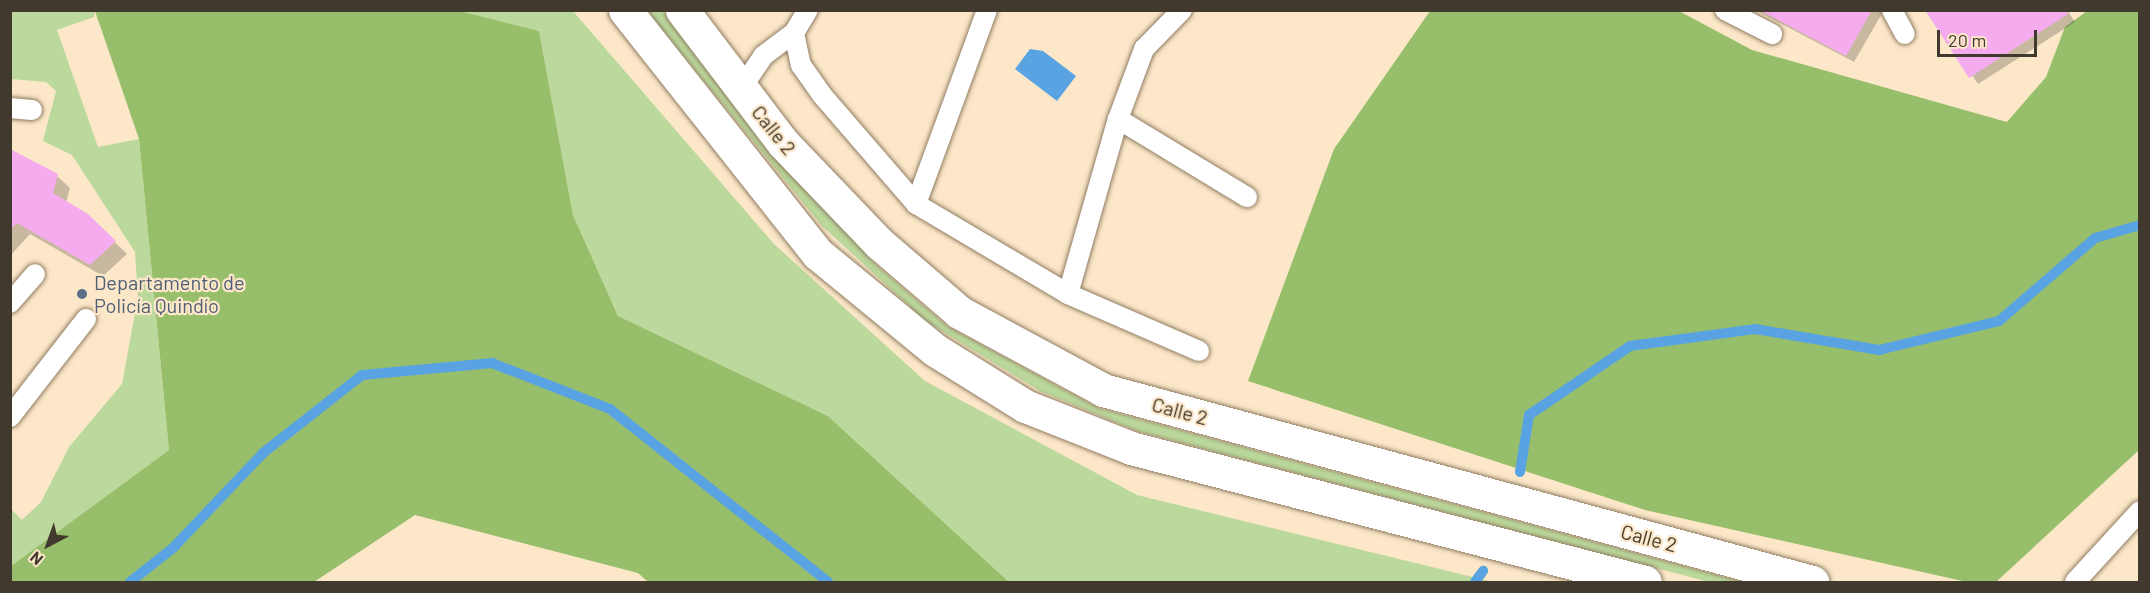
<!DOCTYPE html>
<html>
<head>
<meta charset="utf-8">
<style>
	body { margin:0 }
	#map { position:relative; width:2150px; height:593px; overflow:hidden; background:#fce7c9; font-family:Barlow,sans-serif }
	div>[style] { position:absolute }
	[style*='--x'] { left:calc(var(--x)*1px); top:calc(var(--y)*1px); width:calc(var(--w)*1px); rotate:calc(var(--a)*1deg) }
	.green>* { inset:0; background:#bbd99c }
	.forest>* { inset:0; background:#97bf6b }
	.water>* { inset:0; background:#59a3e3 }
	.shadow>* { inset:0; background:#0003 }
	.stream>* { height:10px; margin:-5px; padding:0 5px; transform-origin:5px; border-radius:5px; background:#59a3e3 }
	.building>* { inset:0; background:#f5acee }
	.roads { filter:drop-shadow(0 0 2px #907d62) drop-shadow(0 0 2px #907d62) }
	.service>* { height:20px; margin:-10px; padding:0 10px; transform-origin:10px; border-radius:10px; background:#fff }
	.secondary>* { height:33px; margin:-16.5px; padding:0 16.5px; transform-origin:16.5px; border-radius:16.5px; background:#fff }
	.dots>* { width:16px; height:16px; translate:-50% -50%; box-sizing:border-box; border:3px solid #fce7c9; border-radius:50% }
	span { translate:-50% -50%; white-space:nowrap; text-align:center; line-height:1.15; -webkit-text-stroke:4.5px #fce7c9; paint-order:stroke }
	.street-label { font-size:20px; color:#41392d }
	.service-label { font-size:20px; color:#4e5e75 }
	.left { translate:0 -50%; text-align:left }
	.frame { position:absolute; inset:0; border:12px solid #41392d; pointer-events:none }
	.north { position:absolute; left:18px; top:515px; width:60px; height:60px; -webkit-text-stroke:4px #fce7c9; paint-order:stroke; rotate:221deg; font-size:16px; font-weight:700; line-height:24px; text-align:center; color:#41392d }
	.north::after { content:''; display:block; margin:auto; width:21px; height:27px; background:#41392d; clip-path:polygon(50% 0,100% 100%,50% 72%,0 100%) }
	.scale { position:absolute; left:1937px; top:30px; width:100px; height:27px; box-sizing:border-box; border:3px solid #41392d; border-top:0; padding-left:8px; font-size:18px; line-height:21px; white-space:nowrap; color:#41392d; -webkit-text-stroke:4px #fce7c9; paint-order:stroke }
</style>
</head>
<body>
<div id="map">
	<div class="green">
		<div style="clip-path:polygon(11px 11px,95px 11px,94px 17px,57px 30px,98px 147px,139px 139px,169px 450px,11px 566px,10px 508px,22px 520px,41px 502px,69px 447px,122px 384px,138px 297px,135px 252px,72px 155px,43px 141px,56px 91px,46px 82px,11px 79px)"></div>
		<div style="clip-path:polygon(455px 11px,573px 11px,774px 244px,925px 381px,1137px 495px,1493px 582px,1009px 582px,828px 416px,618px 316px,573px 215px,539px 31px)"></div>
		<div style="clip-path:polygon(647px 11px,663px 11px,780px 161px,875px 264px,947px 326px,1098px 408px,1742px 582px,1709px 582px,1137px 431px,1040px 391px,927px 322px,822px 226px)"></div>
	</div>
	<div class="forest">
		<div style="clip-path:polygon(455px 10px,539px 31px,573px 215px,618px 316px,828px 416px,1009px 582px,648px 582px,638px 573px,415px 515px,314px 582px,11px 582px,11px 566px,169px 450px,139px 139px,95px 11px)"></div>
		<div style="clip-path:polygon(1430px 11px,1679px 11px,1752px 50px,2007px 122px,2046px 77px,2065px 27px,2087px 11px,2139px 11px,2139px 450px,1996px 582px,1967px 582px,1645px 510px,1248px 381px,1334px 149px)"></div>
	</div>
	<div class="water">
		<div style="clip-path:polygon(1030px 49px,1043px 51px,1076px 76px,1057px 101px,1015px 69px)"></div>
	</div>
	<div class="shadow">
		<div style="clip-path:polygon(1755px 10px,1884px 10px,1854px 62px)"></div>
		<div style="clip-path:polygon(1927px 10px,2067px 10px,2075px 22px,1978px 84px)"></div>
		<div style="clip-path:polygon(10px 151px,57px 176px,70px 188px,66px 203px,87px 215px,127px 254px,103px 276px,30px 234px,10px 256px)"></div>
	</div>
	<div class="stream">
		<div style="--x:1520;--y:472;--w:58;--a:-81"></div>
		<div style="--x:1529;--y:415;--w:122;--a:-34.3"></div>
		<div style="--x:1630;--y:346;--w:126;--a:-7.7"></div>
		<div style="--x:1755;--y:329;--w:126;--a:9.6"></div>
		<div style="--x:1879;--y:350;--w:123;--a:-13.6"></div>
		<div style="--x:1999;--y:321;--w:127;--a:-40.8"></div>
		<div style="--x:2095;--y:238;--w:47;--a:-16.1"></div>
		<div style="--x:130;--y:582;--w:55;--a:-38.3"></div>
		<div style="--x:173;--y:548;--w:131;--a:-46.5"></div>
		<div style="--x:263;--y:453;--w:126;--a:-38.2"></div>
		<div style="--x:362;--y:375;--w:131;--a:-5.3"></div>
		<div style="--x:492;--y:363;--w:127;--a:21.3"></div>
		<div style="--x:610;--y:409;--w:278;--a:38.4"></div>
		<div style="--x:1475;--y:582;--w:14;--a:-54"></div>
	</div>
	<div class="building">
		<div style="clip-path:polygon(1759px 10px,1872px 10px,1846px 56px)"></div>
		<div style="clip-path:polygon(1925px 10px,2066px 10px,2068px 14px,1969px 78px)"></div>
		<div style="clip-path:polygon(10px 149px,58px 174px,53px 193px,88px 214px,116px 241px,90px 265px,17px 223px,10px 230px)"></div>
	</div>
	<div class="roads">
		<div class="service">
			<div style="--x:1725;--y:10;--w:53;--a:27.1"></div>
			<div style="--x:1892;--y:10;--w:27;--a:62"></div>
			<div style="--x:794;--y:33;--w:33;--a:78"></div>
			<div style="--x:801;--y:65;--w:37;--a:55"></div>
			<div style="--x:822;--y:95;--w:144;--a:49.2"></div>
			<div style="--x:916;--y:204;--w:207;--a:-69.9"></div>
			<div style="--x:741;--y:89;--w:40;--a:-56"></div>
			<div style="--x:763;--y:56;--w:39;--a:-37"></div>
			<div style="--x:794;--y:33;--w:27;--a:-59"></div>
			<div style="--x:10;--y:108;--w:22;--a:5"></div>
			<div style="--x:1118;--y:119;--w:151;--a:31.2"></div>
			<div style="--x:916;--y:204;--w:177;--a:30.6"></div>
			<div style="--x:1068;--y:294;--w:182;--a:-74.1"></div>
			<div style="--x:1118;--y:119;--w:75;--a:-69.6"></div>
			<div style="--x:1144;--y:49;--w:54;--a:-45.7"></div>
			<div style="--x:1068;--y:294;--w:143;--a:23.5"></div>
			<div style="--x:10;--y:303;--w:38;--a:-49"></div>
			<div style="--x:10;--y:417;--w:124;--a:-52.2"></div>
			<div style="--x:2075;--y:582;--w:96;--a:-47.5"></div>
		</div>
		<div class="secondary">
			<div style="--x:625;--y:10;--w:311;--a:51.7"></div>
			<div style="--x:818;--y:254;--w:151;--a:39.4"></div>
			<div style="--x:935;--y:350;--w:106;--a:31.9"></div>
			<div style="--x:1025;--y:406;--w:114;--a:21.6"></div>
			<div style="--x:1131;--y:448;--w:531;--a:14.61"></div>
			<div style="--x:682;--y:10;--w:167;--a:52.8"></div>
			<div style="--x:783;--y:143;--w:140;--a:46.2"></div>
			<div style="--x:880;--y:244;--w:104;--a:40.7"></div>
			<div style="--x:959;--y:312;--w:164;--a:28.4"></div>
			<div style="--x:1103;--y:390;--w:735;--a:15.15"></div>
		</div>
	</div>
	<div class="dots">
		<div style="left:82px;top:294px;background:#5c6f8a"></div>
	</div>
	<div class="street-label">
		<span style="left:774px;top:130px;rotate:51deg">Calle 2</span>
		<span style="left:1180px;top:411px;rotate:15deg">Calle 2</span>
		<span style="left:1649px;top:538px;rotate:15deg">Calle 2</span>
	</div>
	<div class="service-label">
		<span class="left" style="left:94px;top:294px">Departamento de<br>Policía Quindío</span>
	</div>
	<div class="frame"></div>
	<div class="north">N</div>
	<div class="scale">20 m</div>
</div>
</body>
</html>
